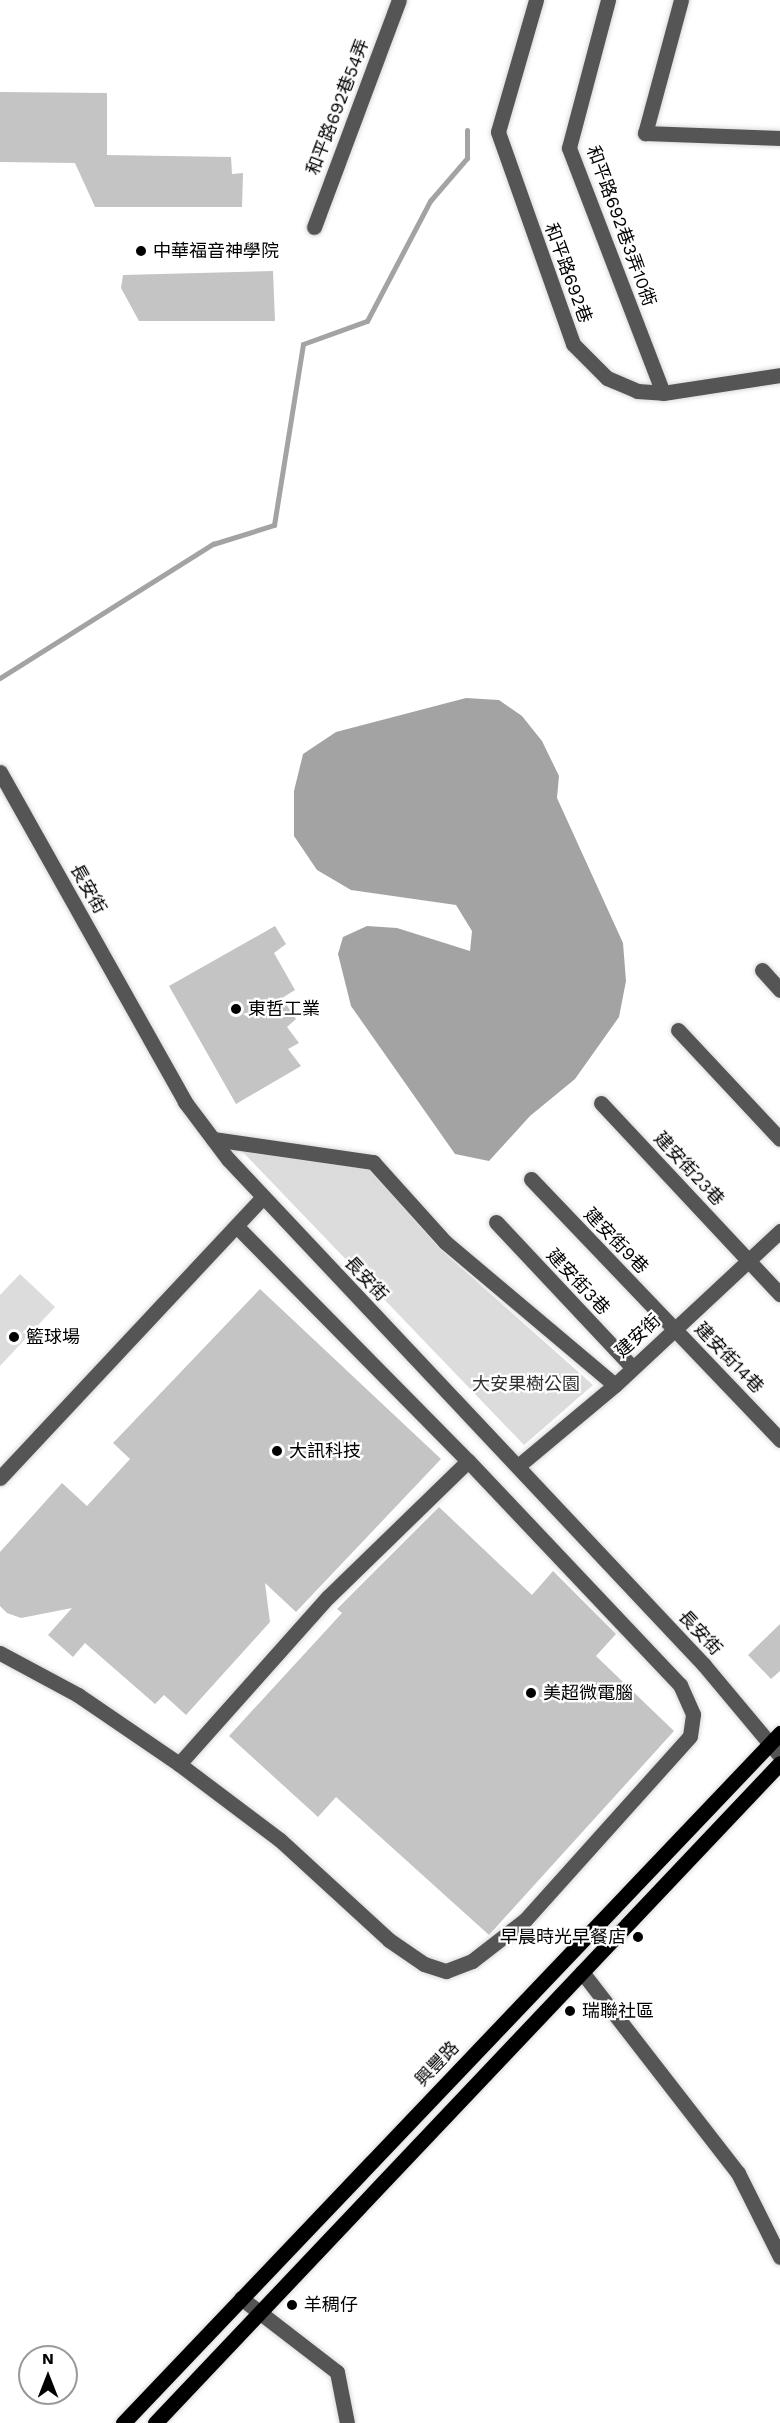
<!DOCTYPE html>
<html>
<head>
<meta charset="utf-8">
<style>
	body { margin:0 }
	#map { position:relative; width:780px; height:2423px; overflow:hidden; background:#fff; font-family:"Work Sans","Noto Sans TC",sans-serif }
	div>[style] { position:absolute }
	[style*='--x'] { left:calc(var(--x)*1px); top:calc(var(--y)*1px); width:calc(var(--w)*1px); rotate:calc(var(--a)*1deg) }
	.green>* { inset:0; background:#dcdcdc }
	.water>* { inset:0; background:#a3a3a3 }
	.stream>* { height:5px; margin:-2.5px; padding:0 2.5px; transform-origin:2.5px; border-radius:2.5px; background:#a3a3a3 }
	.building>* { inset:0; background:#c4c4c4 }
	.roads { filter:drop-shadow(0 0 2px #dbdbdb) drop-shadow(0 0 2px #dbdbdb) }
	.minor>* { height:15px; margin:-7.5px; padding:0 7.5px; transform-origin:7.5px; border-radius:7.5px; background:#555 }
	.major>* { height:15px; margin:-7.5px; padding:0 7.5px; transform-origin:7.5px; border-radius:7.5px; background:#000 }
	.dots>* { width:16px; height:16px; translate:-50% -50%; box-sizing:border-box; border:3px solid #fff; border-radius:50% }
	span { translate:-50% -50%; white-space:nowrap; text-align:center; line-height:1.15; -webkit-text-stroke:4.5px #fff; paint-order:stroke }
	.street-label { font-size:18px; color:#000 }
	.poi-label { font-size:18px; color:#000 }
	.left { translate:0 -50%; text-align:left }
	.right { translate:-100% -50%; text-align:right }
	.park-label { font-size:18px; color:#333 }
	.north { position:absolute; left:18px; top:2345px; width:60px; height:60px; box-sizing:border-box; background:#fff; border:2px solid #999; border-radius:50%; rotate:0deg; font-size:16px; font-weight:700; line-height:24px; text-align:center; color:#000 }
	.north::after { content:''; display:block; margin:auto; width:21px; height:27px; background:#000; clip-path:polygon(50% 0,100% 100%,50% 72%,0 100%) }
</style>
</head>
<body>
<div id="map">
	<div class="green">
		<div style="clip-path:polygon(237px 1146px,365px 1164px,441px 1250px,593px 1385px,524px 1445px)"></div>
		<div style="clip-path:polygon(20px 1274px,55px 1307px,0 1366px,0 1295px)"></div>
	</div>
	<div class="water">
		<div style="clip-path:polygon(466px 698px,499px 700px,522px 716px,542px 741px,559px 776px,557px 798px,623px 943px,626px 981px,619px 1017px,575px 1079px,530px 1116px,489px 1161px,455px 1154px,351px 1006px,338px 954px,343px 937px,367px 926px,397px 928px,470px 951px,472px 931px,456px 905px,351px 890px,317px 870px,294px 836px,294px 791px,303px 754px,336px 732px)"></div>
	</div>
	<div class="stream">
		<div style="--x:0;--y:678;--w:252;--a:-32.2"></div>
		<div style="--x:213;--y:544;--w:64;--a:-17.3"></div>
		<div style="--x:274;--y:525;--w:183;--a:-80.9"></div>
		<div style="--x:303;--y:344;--w:68;--a:-19.8"></div>
		<div style="--x:367;--y:321;--w:136;--a:-62.3"></div>
		<div style="--x:430;--y:201;--w:57;--a:-49.3"></div>
		<div style="--x:467;--y:158;--w:28;--a:-90"></div>
	</div>
	<div class="building">
		<div style="clip-path:polygon(0 92px,107px 93px,107px 155px,231px 157px,232px 174px,243px 173px,242px 207px,95px 207px,75px 163px,0 162px)"></div>
		<div style="clip-path:polygon(273px 271px,275px 321px,139px 321px,121px 288px,123px 275px)"></div>
		<div style="clip-path:polygon(275px 926px,286px 944px,274px 953px,295px 990px,282px 998px,296px 1019px,287px 1027px,299px 1043px,288px 1049px,301px 1066px,236px 1104px,169px 986px)"></div>
		<div style="clip-path:polygon(260px 1289px,441px 1459px,296px 1612px,265px 1583px,270px 1622px,186px 1715px,164px 1695px,155px 1704px,85px 1643px,73px 1657px,48px 1635px,72px 1608px,21px 1618px,7px 1613px,0 1606px,0 1552px,62px 1483px,87px 1506px,130px 1459px,113px 1443px)"></div>
		<div style="clip-path:polygon(439px 1507px,532px 1595px,553px 1571px,616px 1634px,596px 1656px,674px 1731px,489px 1935px,336px 1797px,318px 1817px,229px 1736px,342px 1613px,337px 1609px)"></div>
		<div style="clip-path:polygon(780px 1624px,780px 1671px,771px 1679px,748px 1655px)"></div>
	</div>
	<div class="roads">
		<div class="minor">
			<div style="--x:536;--y:0;--w:137;--a:106.1"></div>
			<div style="--x:498;--y:132;--w:225;--a:70.5"></div>
			<div style="--x:573;--y:344;--w:48;--a:45"></div>
			<div style="--x:607;--y:378;--w:33;--a:23"></div>
			<div style="--x:637;--y:391;--w:26;--a:4"></div>
			<div style="--x:663;--y:393;--w:118;--a:-8.7"></div>
			<div style="--x:608;--y:0;--w:153;--a:104.8"></div>
			<div style="--x:569;--y:148;--w:262;--a:69"></div>
			<div style="--x:681;--y:0;--w:138;--a:105.1"></div>
			<div style="--x:645;--y:133;--w:135;--a:2.1"></div>
			<div style="--x:314;--y:227;--w:242;--a:-69.5"></div>
			<div style="--x:0;--y:772;--w:378;--a:60.7"></div>
			<div style="--x:185;--y:1102;--w:71;--a:53"></div>
			<div style="--x:228;--y:1159;--w:695;--a:46.75"></div>
			<div style="--x:704;--y:1665;--w:119;--a:50.1"></div>
			<div style="--x:762;--y:970;--w:27;--a:48"></div>
			<div style="--x:678;--y:1030;--w:149;--a:46.9"></div>
			<div style="--x:601;--y:1103;--w:262;--a:46.9"></div>
			<div style="--x:213;--y:1139;--w:162;--a:8.2"></div>
			<div style="--x:373;--y:1162;--w:108;--a:48"></div>
			<div style="--x:445;--y:1242;--w:222;--a:40.1"></div>
			<div style="--x:531;--y:1179;--w:361;--a:46.3"></div>
			<div style="--x:496;--y:1222;--w:200;--a:46.8"></div>
			<div style="--x:518;--y:1466;--w:126;--a:-39.9"></div>
			<div style="--x:615;--y:1385;--w:226;--a:-43"></div>
			<div style="--x:0;--y:1478;--w:385;--a:-46.9"></div>
			<div style="--x:0;--y:1653;--w:89;--a:28.3"></div>
			<div style="--x:78;--y:1695;--w:122;--a:34.3"></div>
			<div style="--x:179;--y:1764;--w:126;--a:37"></div>
			<div style="--x:280;--y:1840;--w:148;--a:42.5"></div>
			<div style="--x:389;--y:1940;--w:42;--a:34.4"></div>
			<div style="--x:424;--y:1964;--w:23;--a:18"></div>
			<div style="--x:446;--y:1971;--w:28;--a:-21"></div>
			<div style="--x:472;--y:1961;--w:67;--a:-37.7"></div>
			<div style="--x:525;--y:1920;--w:247;--a:-48.1"></div>
			<div style="--x:690;--y:1736;--w:22;--a:-82"></div>
			<div style="--x:693;--y:1714;--w:32;--a:-114"></div>
			<div style="--x:680;--y:1685;--w:308;--a:-133.4"></div>
			<div style="--x:468;--y:1461;--w:330;--a:-134.6"></div>
			<div style="--x:179;--y:1764;--w:224;--a:-48.3"></div>
			<div style="--x:328;--y:1597;--w:195;--a:-44.2"></div>
			<div style="--x:582;--y:1972;--w:254;--a:52.2"></div>
			<div style="--x:738;--y:2173;--w:94;--a:63.4"></div>
			<div style="--x:241;--y:2298;--w:121;--a:37.6"></div>
			<div style="--x:337;--y:2372;--w:52;--a:78.9"></div>
		</div>
		<div class="major">
			<div style="--x:123;--y:2423;--w:953;--a:-46.4"></div>
			<div style="--x:155;--y:2423;--w:909;--a:-46.56"></div>
		</div>
	</div>
	<div class="dots">
		<div style="left:141px;top:251px;background:#000"></div>
		<div style="left:236px;top:1009px;background:#000"></div>
		<div style="left:14px;top:1337px;background:#000"></div>
		<div style="left:277px;top:1451px;background:#000"></div>
		<div style="left:531px;top:1693px;background:#000"></div>
		<div style="left:638px;top:1937px;background:#000"></div>
		<div style="left:570px;top:2011px;background:#000"></div>
		<div style="left:292px;top:2305px;background:#000"></div>
	</div>
	<div class="street-label">
		<span style="left:338px;top:107px;rotate:-69deg">和平路692巷54弄</span>
		<span style="left:621px;top:226px;rotate:70deg">和平路692巷3弄10衖</span>
		<span style="left:568px;top:273px;rotate:70deg">和平路692巷</span>
		<span style="left:88px;top:889px;rotate:61deg">長安街</span>
		<span style="left:689px;top:1169px;rotate:47deg">建安街23巷</span>
		<span style="left:616px;top:1241px;rotate:46deg">建安街9巷</span>
		<span style="left:366px;top:1279px;rotate:47deg">長安街</span>
		<span style="left:578px;top:1282px;rotate:47deg">建安街3巷</span>
		<span style="left:638px;top:1336px;rotate:-43deg">建安街</span>
		<span style="left:729px;top:1358px;rotate:46deg">建安街14巷</span>
		<span style="left:700px;top:1633px;rotate:47deg">長安街</span>
		<span style="left:437px;top:2064px;rotate:-46deg">興豐路</span>
	</div>
	<div class="poi-label">
		<span class="left" style="left:153px;top:251px">中華福音神學院</span>
		<span class="left" style="left:248px;top:1009px">東哲工業</span>
		<span class="left" style="left:26px;top:1337px">籃球場</span>
		<span class="left" style="left:289px;top:1451px">大訊科技</span>
		<span class="left" style="left:543px;top:1693px">美超微電腦</span>
		<span class="right" style="left:626px;top:1937px">早晨時光早餐店</span>
		<span class="left" style="left:582px;top:2011px">瑞聯社區</span>
		<span class="left" style="left:304px;top:2305px">羊稠仔</span>
	</div>
	<div class="park-label">
		<span style="left:526px;top:1384px">大安果樹公園</span>
	</div>
	<div class="north">N</div>
</div>
</body>
</html>
